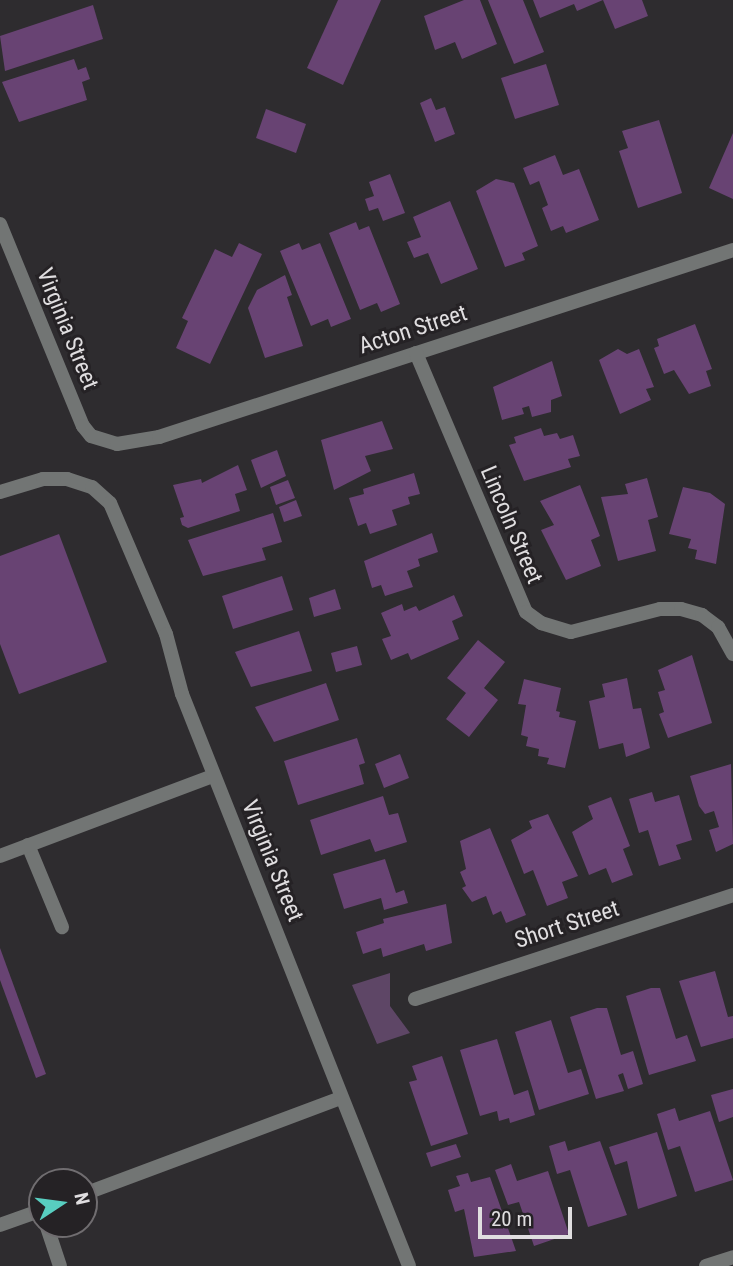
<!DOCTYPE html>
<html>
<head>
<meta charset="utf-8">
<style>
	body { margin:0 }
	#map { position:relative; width:733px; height:1266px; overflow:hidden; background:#2e2c2f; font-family:"Roboto Condensed",sans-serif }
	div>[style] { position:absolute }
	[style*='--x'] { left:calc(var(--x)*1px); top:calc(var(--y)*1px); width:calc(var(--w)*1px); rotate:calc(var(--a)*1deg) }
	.green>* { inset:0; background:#5e4666 }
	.building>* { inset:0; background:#684373 }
	.service>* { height:14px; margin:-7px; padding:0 7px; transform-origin:7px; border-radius:7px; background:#727574 }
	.minor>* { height:14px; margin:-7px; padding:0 7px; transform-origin:7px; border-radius:7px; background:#727574 }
	.tertiary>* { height:14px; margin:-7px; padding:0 7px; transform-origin:7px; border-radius:7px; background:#727574 }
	span { translate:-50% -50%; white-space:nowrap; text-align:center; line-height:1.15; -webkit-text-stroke:6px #252225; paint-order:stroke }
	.street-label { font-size:23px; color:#e0dee0 }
	.north { position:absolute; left:28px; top:1168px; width:70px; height:70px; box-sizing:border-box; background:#252225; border:2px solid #706d70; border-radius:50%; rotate:77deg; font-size:19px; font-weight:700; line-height:28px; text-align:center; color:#e0dee0 }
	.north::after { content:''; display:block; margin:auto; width:24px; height:32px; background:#58cec0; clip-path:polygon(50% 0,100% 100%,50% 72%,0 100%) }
	.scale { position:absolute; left:478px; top:1207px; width:94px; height:32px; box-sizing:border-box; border:4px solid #e0dee0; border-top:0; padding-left:9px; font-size:21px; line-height:24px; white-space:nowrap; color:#e0dee0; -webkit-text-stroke:5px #252225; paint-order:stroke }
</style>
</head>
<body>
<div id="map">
	<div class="green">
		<div style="clip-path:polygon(390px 973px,390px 1006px,410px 1033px,377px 1044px,352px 985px)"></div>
	</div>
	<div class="building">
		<div style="clip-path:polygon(338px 0,381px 0,343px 85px,307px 68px)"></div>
		<div style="clip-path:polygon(464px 0,480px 0,497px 44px,462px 59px,455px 42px,435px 50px,424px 16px)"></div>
		<div style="clip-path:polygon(488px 0,523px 0,544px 52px,514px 64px)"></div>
		<div style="clip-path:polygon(533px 0,603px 0,577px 11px,574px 4px,540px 18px)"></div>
		<div style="clip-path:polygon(603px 0,642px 0,648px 16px,615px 29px)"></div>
		<div style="clip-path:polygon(93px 5px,103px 39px,5px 71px,0 36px)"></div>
		<div style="clip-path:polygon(74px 59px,78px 70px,86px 67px,90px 79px,82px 82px,87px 100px,19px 122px,2px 82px)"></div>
		<div style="clip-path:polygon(546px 64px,559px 105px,515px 119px,501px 78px)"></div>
		<div style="clip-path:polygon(431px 98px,436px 110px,445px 107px,455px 134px,435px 142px,420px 103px)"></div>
		<div style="clip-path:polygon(266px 109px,306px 124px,296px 153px,256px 138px)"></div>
		<div style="clip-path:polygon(659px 120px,682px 193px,638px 208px,619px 151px,628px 148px,622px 131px)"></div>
		<div style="clip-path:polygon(733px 133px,733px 199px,709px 188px)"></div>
		<div style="clip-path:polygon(555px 155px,563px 175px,579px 169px,599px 220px,566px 233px,563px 226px,551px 231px,542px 208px,548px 205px,539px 181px,530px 185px,523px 168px)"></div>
		<div style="clip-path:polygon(390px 174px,405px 213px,383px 221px,378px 208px,369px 211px,365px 199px,374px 196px,369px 182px)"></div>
		<div style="clip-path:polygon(496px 179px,514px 183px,538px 246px,522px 253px,525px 260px,505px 267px,476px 191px)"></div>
		<div style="clip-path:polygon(450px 201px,478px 269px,441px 284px,428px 253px,414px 258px,407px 242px,421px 237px,413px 217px)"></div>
		<div style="clip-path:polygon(356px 222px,359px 230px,369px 226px,400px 304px,381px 312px,377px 303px,360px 310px,329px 233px)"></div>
		<div style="clip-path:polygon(239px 243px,262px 254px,210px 364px,176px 348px,188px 321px,182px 318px,215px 249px,232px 257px)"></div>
		<div style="clip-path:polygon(299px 243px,302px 250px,320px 243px,351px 319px,331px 327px,328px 319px,311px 326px,280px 251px)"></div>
		<div style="clip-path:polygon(285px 275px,292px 295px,287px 297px,303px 346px,265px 358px,248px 308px,257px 290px)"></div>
		<div style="clip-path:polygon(695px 324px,712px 369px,706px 371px,711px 386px,689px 394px,674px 370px,664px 374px,654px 348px,659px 346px,657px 339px)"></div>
		<div style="clip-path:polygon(618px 349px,627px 354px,639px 349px,654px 387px,646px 389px,651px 400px,620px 414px,599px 360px)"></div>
		<div style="clip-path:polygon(552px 361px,562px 396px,551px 400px,551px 412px,532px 417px,529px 406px,522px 408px,524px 414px,502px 420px,493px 387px)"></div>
		<div style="clip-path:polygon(382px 421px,393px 449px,365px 456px,371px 471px,334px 490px,321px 440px)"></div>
		<div style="clip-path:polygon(541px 428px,544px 436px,557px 433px,560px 439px,573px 435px,580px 456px,568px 459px,571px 467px,524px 481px,509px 445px,516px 443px,514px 437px)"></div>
		<div style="clip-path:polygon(277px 450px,286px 476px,261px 488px,251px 460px)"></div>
		<div style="clip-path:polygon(238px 465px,247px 490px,235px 494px,240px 511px,188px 528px,182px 525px,180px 518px,184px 517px,173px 485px,201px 479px,202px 483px)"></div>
		<div style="clip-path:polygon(414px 473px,420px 494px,408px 497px,410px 504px,392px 510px,397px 525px,370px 534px,366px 523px,358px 526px,349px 498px,364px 494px,363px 489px)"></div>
		<div style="clip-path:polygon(647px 478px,658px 517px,648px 520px,656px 551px,618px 561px,601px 497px,628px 494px,625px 484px)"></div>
		<div style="clip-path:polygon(288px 480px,295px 498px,276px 505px,270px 487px)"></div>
		<div style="clip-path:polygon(580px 485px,600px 536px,591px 540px,601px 566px,566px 580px,541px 530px,554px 525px,540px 501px)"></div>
		<div style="clip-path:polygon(683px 487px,710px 493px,725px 504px,716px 564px,695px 559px,697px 550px,688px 548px,691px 539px,669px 534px)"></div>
		<div style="clip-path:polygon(296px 500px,302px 516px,284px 522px,279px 507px)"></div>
		<div style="clip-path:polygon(273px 513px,282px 542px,262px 548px,266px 560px,203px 576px,188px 540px)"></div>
		<div style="clip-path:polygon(432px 533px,438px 552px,418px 559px,420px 566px,407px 571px,413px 587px,385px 596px,381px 585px,372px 588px,364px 561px)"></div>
		<div style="clip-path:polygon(59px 534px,107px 662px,19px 694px,0 644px,0 556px)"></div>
		<div style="clip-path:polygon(282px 576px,293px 610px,233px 629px,222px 596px)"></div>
		<div style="clip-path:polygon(335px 589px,341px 609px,314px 617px,309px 598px)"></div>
		<div style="clip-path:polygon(454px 595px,463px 616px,452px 621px,459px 639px,411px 660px,408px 653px,391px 660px,382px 639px,391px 636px,381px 613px,402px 604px,404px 611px,416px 606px,419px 611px)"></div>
		<div style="clip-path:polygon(299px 631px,312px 671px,251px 687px,235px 652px)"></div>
		<div style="clip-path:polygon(478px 640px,505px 662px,484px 688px,498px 700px,469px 737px,446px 719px,466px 693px,447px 678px)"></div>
		<div style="clip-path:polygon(357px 646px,362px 665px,336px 672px,331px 653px)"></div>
		<div style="clip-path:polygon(692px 655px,712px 723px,668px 738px,659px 714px,664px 712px,658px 692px,665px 690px,658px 670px)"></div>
		<div style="clip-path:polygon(627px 678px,633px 709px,641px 708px,650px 748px,626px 757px,623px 743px,599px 749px,589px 701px,605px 697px,602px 684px)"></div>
		<div style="clip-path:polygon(524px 679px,561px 688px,556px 711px,560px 712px,559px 717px,576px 721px,565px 768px,547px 764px,549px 758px,538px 756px,539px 749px,526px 746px,528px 737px,521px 735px,526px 705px,518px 704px)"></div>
		<div style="clip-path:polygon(326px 683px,339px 720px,274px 742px,255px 707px)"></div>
		<div style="clip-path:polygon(357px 738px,365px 763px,359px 765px,364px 784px,298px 805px,284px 761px)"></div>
		<div style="clip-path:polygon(400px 754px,409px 778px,384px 788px,375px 764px)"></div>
		<div style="clip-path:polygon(731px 764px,733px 844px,716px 852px,709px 830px,719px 827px,714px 811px,705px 814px,699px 806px,690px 776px)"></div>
		<div style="clip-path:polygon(652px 792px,655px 802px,679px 795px,692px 840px,676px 845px,681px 859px,659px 866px,648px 830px,639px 833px,629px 799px)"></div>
		<div style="clip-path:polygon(383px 796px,389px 815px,398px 813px,407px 842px,375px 852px,370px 839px,321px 855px,310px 820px)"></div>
		<div style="clip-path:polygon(611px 797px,630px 846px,623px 849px,633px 875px,612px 883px,606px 868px,589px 875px,572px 832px,593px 819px,588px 806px)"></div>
		<div style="clip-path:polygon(548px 814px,578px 876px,562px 882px,568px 898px,547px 906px,533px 870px,524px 874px,511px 840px,532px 828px,529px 821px)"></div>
		<div style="clip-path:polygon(490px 828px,526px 915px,506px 923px,501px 911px,493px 915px,486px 896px,472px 902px,462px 888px,466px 886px,460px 872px,466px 869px,460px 841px)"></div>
		<div style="clip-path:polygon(385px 859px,396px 893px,404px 890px,408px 903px,384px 910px,381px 898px,344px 909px,333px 874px)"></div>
		<div style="clip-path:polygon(446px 904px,452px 943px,426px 951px,424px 944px,383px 957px,381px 948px,363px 954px,356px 932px,384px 923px,383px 919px)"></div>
		<div style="clip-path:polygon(0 948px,46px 1074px,36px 1078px,0 980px)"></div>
		<div style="clip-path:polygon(715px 971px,728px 1017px,733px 1016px,733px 1038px,701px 1047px,679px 981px)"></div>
		<div style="clip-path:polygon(651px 988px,660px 988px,676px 1039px,687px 1035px,696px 1061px,649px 1075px,626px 996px)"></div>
		<div style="clip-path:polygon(597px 1008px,607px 1008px,621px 1055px,633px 1051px,643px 1084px,628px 1089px,623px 1073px,618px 1075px,624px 1091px,596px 1099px,570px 1017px)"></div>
		<div style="clip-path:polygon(551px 1020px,568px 1073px,581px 1069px,589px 1094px,539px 1110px,515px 1032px)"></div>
		<div style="clip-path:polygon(497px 1039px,514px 1095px,528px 1090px,535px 1115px,510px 1123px,509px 1118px,499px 1121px,497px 1111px,480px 1116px,460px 1050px)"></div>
		<div style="clip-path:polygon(442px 1056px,468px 1134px,431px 1146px,409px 1082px,417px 1080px,412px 1066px)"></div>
		<div style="clip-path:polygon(733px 1089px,733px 1117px,719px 1122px,711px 1095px)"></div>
		<div style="clip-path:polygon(675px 1108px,679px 1121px,710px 1111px,733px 1180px,695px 1192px,680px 1146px,668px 1150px,657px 1114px)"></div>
		<div style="clip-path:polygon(657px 1132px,677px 1196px,638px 1209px,627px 1161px,615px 1165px,609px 1147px)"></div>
		<div style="clip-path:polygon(565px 1141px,568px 1151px,600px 1141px,627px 1215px,588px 1227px,570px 1170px,557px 1174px,549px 1146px)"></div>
		<div style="clip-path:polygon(456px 1144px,461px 1157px,431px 1167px,426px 1153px)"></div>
		<div style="clip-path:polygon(511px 1164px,517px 1181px,548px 1171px,569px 1234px,534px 1246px,519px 1202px,508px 1205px,495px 1170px)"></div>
		<div style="clip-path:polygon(468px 1173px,471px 1182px,490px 1177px,516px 1251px,474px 1257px,464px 1209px,455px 1212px,448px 1190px,460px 1186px,456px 1176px)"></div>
	</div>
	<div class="service">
		<div style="--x:28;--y:845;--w:89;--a:67.5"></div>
		<div style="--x:0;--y:856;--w:228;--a:-20.6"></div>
		<div style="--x:84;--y:1194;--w:274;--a:-20.5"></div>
		<div style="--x:46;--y:1224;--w:44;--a:71.6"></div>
		<div style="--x:0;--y:1225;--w:45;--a:-19.7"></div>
	</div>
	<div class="minor">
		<div style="--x:0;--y:224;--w:218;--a:67.7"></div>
		<div style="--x:83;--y:426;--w:13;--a:51"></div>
		<div style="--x:91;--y:436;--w:27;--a:17"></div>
		<div style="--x:117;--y:444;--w:43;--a:-9.5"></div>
		<div style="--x:159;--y:437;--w:604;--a:-18.04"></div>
		<div style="--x:416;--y:353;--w:281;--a:67"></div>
		<div style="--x:526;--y:612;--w:19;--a:36"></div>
		<div style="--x:541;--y:623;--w:31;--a:17"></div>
		<div style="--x:571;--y:632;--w:92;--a:-14.5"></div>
		<div style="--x:660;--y:609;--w:21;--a:0"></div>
		<div style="--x:681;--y:609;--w:22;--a:16"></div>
		<div style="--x:702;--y:615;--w:20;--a:37"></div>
		<div style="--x:718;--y:627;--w:31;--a:61"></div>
		<div style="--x:0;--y:492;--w:45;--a:-16.8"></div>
		<div style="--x:43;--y:479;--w:24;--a:0"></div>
		<div style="--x:67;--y:479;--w:26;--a:18"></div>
		<div style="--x:92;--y:487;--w:24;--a:42"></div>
		<div style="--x:110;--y:503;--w:142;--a:66.9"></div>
		<div style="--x:166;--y:634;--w:62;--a:75.1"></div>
		<div style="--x:182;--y:694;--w:615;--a:68.35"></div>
		<div style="--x:415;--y:999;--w:335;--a:-18.1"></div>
	</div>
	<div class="tertiary">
		<div style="--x:706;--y:1266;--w:28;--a:-18"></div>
	</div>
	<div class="street-label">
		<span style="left:67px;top:329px;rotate:68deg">Virginia Street</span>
		<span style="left:413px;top:330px;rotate:-18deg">Acton Street</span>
		<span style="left:511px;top:525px;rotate:67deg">Lincoln Street</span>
		<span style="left:272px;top:861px;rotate:68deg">Virginia Street</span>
		<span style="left:567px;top:925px;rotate:-18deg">Short Street</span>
	</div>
	<div class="north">N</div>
	<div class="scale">20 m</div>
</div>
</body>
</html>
